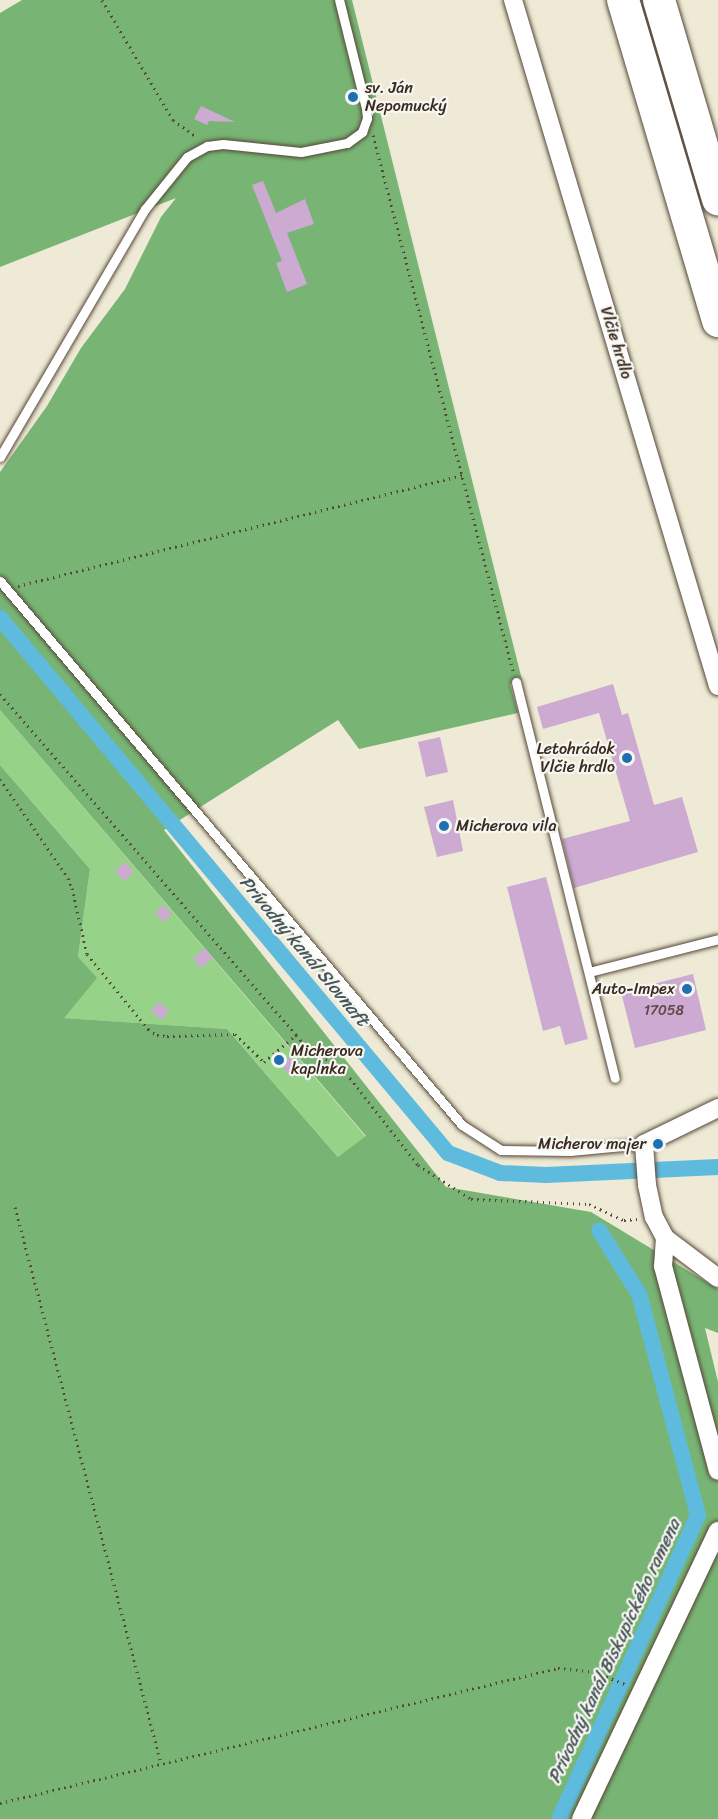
<!DOCTYPE html>
<html>
<head>
<meta charset="utf-8">
<style>
	body { margin:0 }
	#map { position:relative; width:718px; height:1819px; overflow:hidden; background:#eeead5; font-family:Sriracha,sans-serif }
	div>[style] { position:absolute }
	[style*='--x'] { left:calc(var(--x)*1px); top:calc(var(--y)*1px); width:calc(var(--w)*1px); rotate:calc(var(--a)*1deg) }
	.green>* { inset:0; background:#96d388 }
	.forest>* { inset:0; background:#78b574 }
	.canal>* { height:16px; margin:-8px; padding:0 8px; transform-origin:8px; border-radius:8px; background:#5fbbdd }
	.building>* { inset:0; background:#ccaad2 }
	.path>* { height:3px; margin-top:-1.5px; transform-origin:0; background:repeating-linear-gradient(90deg,#564739 0 1.5px,transparent 0 6px) }
	.roads { filter:drop-shadow(0 0 2px #564739) drop-shadow(0 0 2px #564739) }
	.lane>* { height:9px; margin:-4.5px; padding:0 4.5px; transform-origin:4.5px; border-radius:4.5px; background:#fff }
	.street>* { height:18px; margin:-9px; padding:0 9px; transform-origin:9px; border-radius:9px; background:#fff }
	.highway>* { height:32px; margin:-16px; padding:0 16px; transform-origin:16px; border-radius:16px; background:#fff }
	.dots>* { width:16px; height:16px; translate:-50% -50%; box-sizing:border-box; border:3px solid #f6f6f2; border-radius:50% }
	span { translate:-50% -50%; white-space:nowrap; text-align:center; line-height:1.15; -webkit-text-stroke:4.5px #f6f6f2; paint-order:stroke }
	.number-label { font-size:14px; color:#5f4a4b }
	.number-label span { -webkit-text-stroke-width:0 }
	.poi-label { font-size:16px; color:#3b2a1e }
	.left { translate:0 -50%; text-align:left }
	.right { translate:-100% -50%; text-align:right }
	.street-label { font-size:16px; color:#3b2a1e }
	.water-label { font-size:18px; color:#465657; font-style:italic }
</style>
</head>
<body>
<div id="map">
	<div class="green">
		<div style="clip-path:polygon(0 710px,366px 1137px,339px 1158px,227px 1029px,63px 1018px,78px 957px,90px 869px,0 765px)"></div>
	</div>
	<div class="forest">
		<div style="clip-path:polygon(22px 0,352px 0,522px 680px,510px 684px,518px 713px,359px 749px,338px 720px,164px 830px,446px 1187px,591px 1212px,718px 1289px,718px 1333px,705px 1328px,718px 1382px,718px 1819px,0 1819px,0 765px,90px 869px,78px 957px,97px 978px,64px 1018px,227px 1029px,338px 1157px,366px 1136px,0 710px,0 472px,47px 406px,81px 348px,125px 289px,161px 217px,176px 198px,0 267px,0 13px)"></div>
	</div>
	<div class="canal">
		<div style="--x:0;--y:618;--w:698;--a:50.06"></div>
		<div style="--x:448;--y:1153;--w:56;--a:21"></div>
		<div style="--x:500;--y:1173;--w:46;--a:2.5"></div>
		<div style="--x:546;--y:1175;--w:172;--a:-2.7"></div>
		<div style="--x:559;--y:1819;--w:334;--a:-65.4"></div>
		<div style="--x:698;--y:1515;--w:229;--a:-104.9"></div>
		<div style="--x:639;--y:1294;--w:75;--a:-122"></div>
	</div>
	<div class="building">
		<div style="clip-path:polygon(201px 106px,235px 122px,209px 121px,207px 125px,194px 119px)"></div>
		<div style="clip-path:polygon(263px 181px,276px 213px,305px 199px,314px 224px,287px 233px,307px 284px,287px 292px,276px 263px,282px 261px,252px 185px)"></div>
		<div style="clip-path:polygon(613px 684px,622px 715px,628px 713px,654px 805px,682px 797px,698px 852px,574px 888px,562px 839px,630px 821px,599px 713px,543px 729px,537px 707px)"></div>
		<div style="clip-path:polygon(440px 737px,448px 772px,426px 777px,418px 742px)"></div>
		<div style="clip-path:polygon(453px 800px,463px 851px,437px 857px,424px 807px)"></div>
		<div style="clip-path:polygon(125px 862px,134px 872px,124px 881px,115px 871px)"></div>
		<div style="clip-path:polygon(546px 877px,588px 1039px,565px 1045px,560px 1026px,543px 1031px,507px 887px)"></div>
		<div style="clip-path:polygon(164px 905px,172px 914px,163px 922px,155px 912px)"></div>
		<div style="clip-path:polygon(204px 948px,213px 957px,202px 968px,193px 959px)"></div>
		<div style="clip-path:polygon(693px 974px,706px 1030px,635px 1048px,621px 992px)"></div>
		<div style="clip-path:polygon(159px 1002px,169px 1011px,161px 1020px,151px 1011px)"></div>
		<div style="clip-path:polygon(272px 1053px,298px 1061px,304px 1068px,292px 1078px)"></div>
	</div>
	<div class="path">
		<div style="--x:102;--y:0;--w:139;--a:59.4"></div>
		<div style="--x:173;--y:120;--w:29;--a:36"></div>
		<div style="--x:373;--y:135;--w:554;--a:75.36"></div>
		<div style="--x:18;--y:586;--w:458;--a:-14"></div>
		<div style="--x:0;--y:694;--w:452;--a:49"></div>
		<div style="--x:296;--y:1035;--w:21;--a:47"></div>
		<div style="--x:310;--y:1050;--w:31;--a:29"></div>
		<div style="--x:337;--y:1065;--w:18;--a:45"></div>
		<div style="--x:350;--y:1078;--w:110;--a:52"></div>
		<div style="--x:418;--y:1165;--w:63;--a:32.7"></div>
		<div style="--x:471;--y:1199;--w:118;--a:2.4"></div>
		<div style="--x:589;--y:1204;--w:38;--a:25"></div>
		<div style="--x:624;--y:1220;--w:13;--a:-4"></div>
		<div style="--x:0;--y:779;--w:120;--a:55.5"></div>
		<div style="--x:68;--y:878;--w:11;--a:68"></div>
		<div style="--x:72;--y:888;--w:68;--a:77.2"></div>
		<div style="--x:87;--y:954;--w:97;--a:50.9"></div>
		<div style="--x:148;--y:1029;--w:11;--a:34"></div>
		<div style="--x:157;--y:1035;--w:10;--a:6"></div>
		<div style="--x:167;--y:1036;--w:68;--a:-1.7"></div>
		<div style="--x:235;--y:1034;--w:40;--a:44"></div>
		<div style="--x:264;--y:1062;--w:42;--a:-40.2"></div>
		<div style="--x:15;--y:1207;--w:575;--a:75.29"></div>
		<div style="--x:0;--y:1803;--w:574;--a:-13.6"></div>
		<div style="--x:558;--y:1668;--w:37;--a:6"></div>
		<div style="--x:595;--y:1672;--w:35;--a:22"></div>
	</div>
	<div class="roads">
		<div class="lane">
			<div style="--x:0;--y:457;--w:287;--a:-59.7"></div>
			<div style="--x:145;--y:209;--w:67;--a:-51.1"></div>
			<div style="--x:187;--y:157;--w:23;--a:-29"></div>
			<div style="--x:207;--y:146;--w:16;--a:-7"></div>
			<div style="--x:223;--y:144;--w:78;--a:5.9"></div>
			<div style="--x:301;--y:152;--w:47;--a:-11.1"></div>
			<div style="--x:347;--y:143;--w:19;--a:-36"></div>
			<div style="--x:362;--y:132;--w:15;--a:-70"></div>
			<div style="--x:367;--y:118;--w:10;--a:-96"></div>
			<div style="--x:366;--y:108;--w:111;--a:-104"></div>
			<div style="--x:0;--y:581;--w:714;--a:49.66"></div>
			<div style="--x:462;--y:1125;--w:46;--a:32.7"></div>
			<div style="--x:501;--y:1150;--w:69;--a:0.8"></div>
			<div style="--x:570;--y:1151;--w:74;--a:-5.4"></div>
			<div style="--x:516;--y:682;--w:408;--a:76"></div>
			<div style="--x:589;--y:972;--w:133;--a:-14.3"></div>
		</div>
		<div class="street">
			<div style="--x:513;--y:0;--w:716;--a:73.36"></div>
			<div style="--x:718;--y:1108;--w:82;--a:154.1"></div>
			<div style="--x:644;--y:1144;--w:41;--a:85.8"></div>
			<div style="--x:647;--y:1185;--w:33;--a:78"></div>
			<div style="--x:654;--y:1217;--w:24;--a:62"></div>
			<div style="--x:665;--y:1238;--w:66;--a:37"></div>
			<div style="--x:665;--y:1238;--w:28;--a:94"></div>
			<div style="--x:663;--y:1266;--w:212;--a:75"></div>
			<div style="--x:581;--y:1819;--w:319;--a:-64.6"></div>
		</div>
		<div class="highway">
			<div style="--x:623;--y:0;--w:335;--a:73.5"></div>
			<div style="--x:659;--y:0;--w:208;--a:73.5"></div>
		</div>
	</div>
	<div class="dots">
		<div style="left:353px;top:97px;background:#1f6fb2"></div>
		<div style="left:627px;top:758px;background:#1f6fb2"></div>
		<div style="left:444px;top:826px;background:#1f6fb2"></div>
		<div style="left:687px;top:989px;background:#1f6fb2"></div>
		<div style="left:279px;top:1060px;background:#1f6fb2"></div>
		<div style="left:658px;top:1144px;background:#1f6fb2"></div>
	</div>
	<div class="number-label">
		<span style="left:664px;top:1011px">17058</span>
	</div>
	<div class="poi-label">
		<span class="left" style="left:365px;top:97px">sv. Ján<br>Nepomucký</span>
		<span class="right" style="left:615px;top:758px">Letohrádok<br>Vlčie hrdlo</span>
		<span class="left" style="left:456px;top:826px">Micherova vila</span>
		<span class="right" style="left:675px;top:989px">Auto-Impex</span>
		<span class="left" style="left:291px;top:1060px">Micherova<br>kaplnka</span>
		<span class="right" style="left:646px;top:1144px">Micherov majer</span>
	</div>
	<div class="street-label">
		<span style="left:616px;top:343px;rotate:73deg">Vlčie hrdlo</span>
	</div>
	<div class="water-label">
		<span style="left:304px;top:951px;rotate:50deg">Prívodný kanál Slovnaft</span>
		<span style="left:614px;top:1651px;rotate:-65deg">Prívodný kanál Biskupického ramena</span>
	</div>
</div>
</body>
</html>
